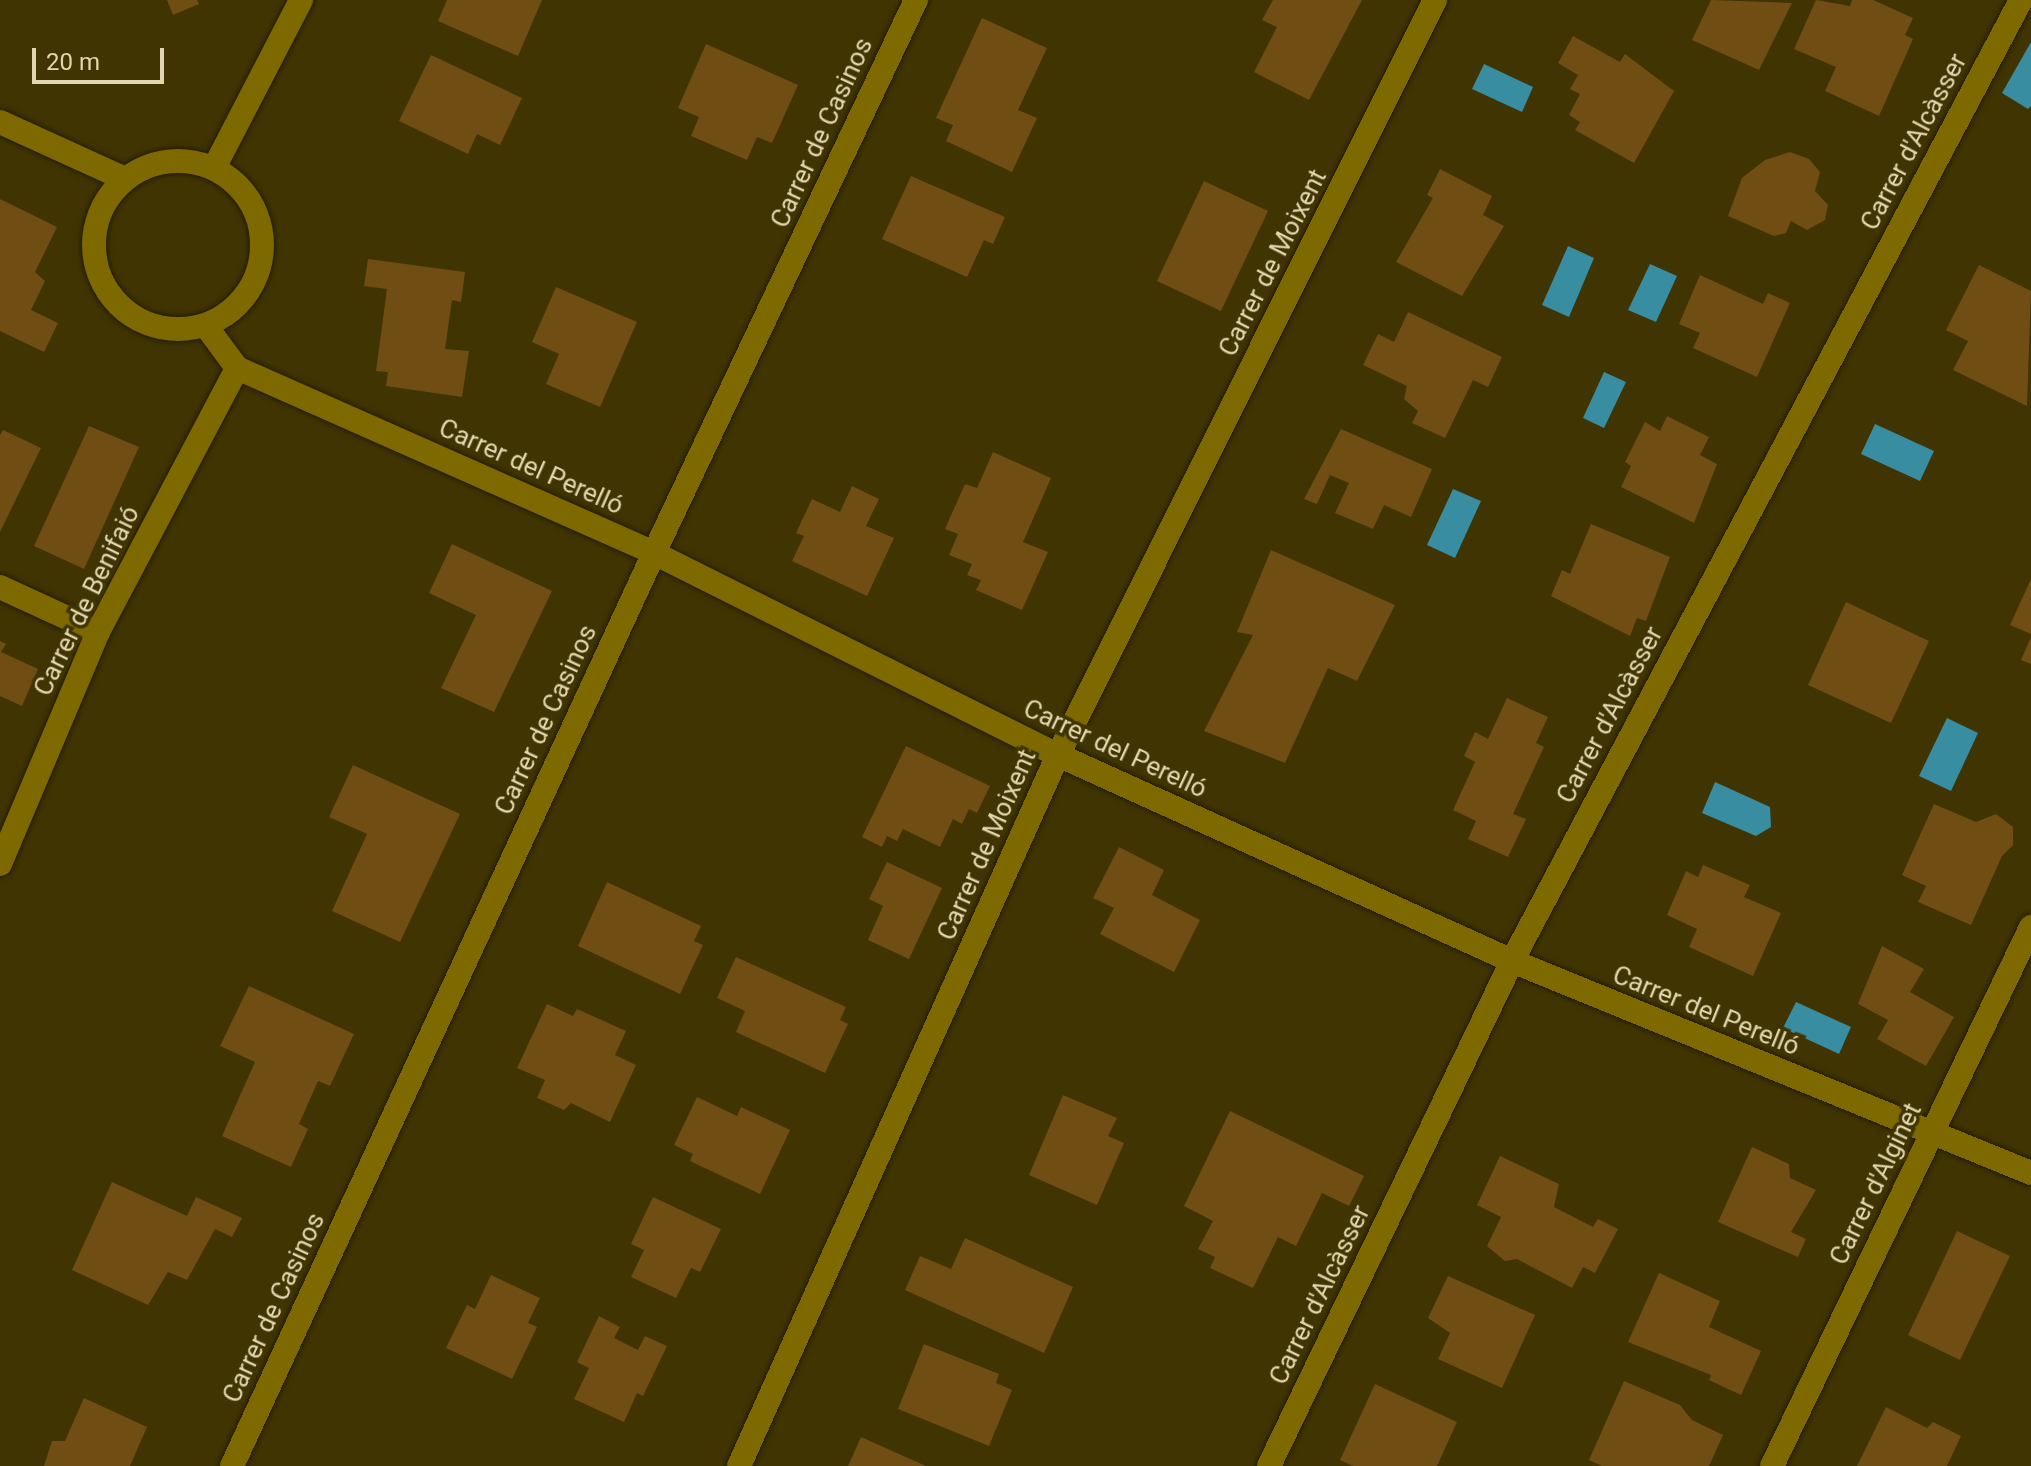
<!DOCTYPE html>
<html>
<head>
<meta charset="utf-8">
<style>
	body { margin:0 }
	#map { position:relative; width:2031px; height:1466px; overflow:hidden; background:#3f3402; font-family:Roboto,sans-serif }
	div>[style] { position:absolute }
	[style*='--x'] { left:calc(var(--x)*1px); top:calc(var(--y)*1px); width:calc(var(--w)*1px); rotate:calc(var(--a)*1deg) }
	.water>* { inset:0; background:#388da0 }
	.building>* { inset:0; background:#704d13 }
	.roads { filter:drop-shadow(0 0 2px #231c02) drop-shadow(0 0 2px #231c02) }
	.minor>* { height:24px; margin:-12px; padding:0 12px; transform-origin:12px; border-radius:12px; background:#7e6900 }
	.minor>.ring { margin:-12px; padding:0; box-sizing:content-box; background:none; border:24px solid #7e6900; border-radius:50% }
	span { translate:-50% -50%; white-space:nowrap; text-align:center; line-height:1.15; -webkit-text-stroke:7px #3f3402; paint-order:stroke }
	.street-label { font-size:26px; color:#e1d7ae }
	.scale { position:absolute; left:32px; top:48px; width:132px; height:36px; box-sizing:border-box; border:4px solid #e1d7ae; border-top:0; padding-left:10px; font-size:24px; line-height:28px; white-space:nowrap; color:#e1d7ae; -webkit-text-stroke:6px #3f3402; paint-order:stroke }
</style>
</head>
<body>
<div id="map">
	<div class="water">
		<div style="clip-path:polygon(2031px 42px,2031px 106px,2028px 109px,2002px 93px)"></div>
		<div style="clip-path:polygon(1484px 64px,1533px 87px,1522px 112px,1472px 89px)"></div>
		<div style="clip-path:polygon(1568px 246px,1594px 258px,1569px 317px,1542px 305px)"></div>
		<div style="clip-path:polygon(1650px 264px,1677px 276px,1656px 322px,1628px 310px)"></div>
		<div style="clip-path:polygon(1604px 372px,1626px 382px,1604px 428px,1583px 418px)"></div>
		<div style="clip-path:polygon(1875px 424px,1934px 451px,1920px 481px,1861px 454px)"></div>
		<div style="clip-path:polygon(1453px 489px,1481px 501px,1455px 558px,1427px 545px)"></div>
		<div style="clip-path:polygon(1947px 718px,1978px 733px,1951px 791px,1919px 776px)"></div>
		<div style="clip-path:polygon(1715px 782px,1770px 807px,1771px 827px,1756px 836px,1702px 813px)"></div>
		<div style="clip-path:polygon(1796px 1002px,1851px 1027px,1839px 1054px,1783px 1028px)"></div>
	</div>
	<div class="building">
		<div style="clip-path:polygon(167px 0,197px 0,199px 4px,173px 15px)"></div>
		<div style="clip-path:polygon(447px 0,542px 0,518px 56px,438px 21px)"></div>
		<div style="clip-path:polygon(1273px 0,1362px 0,1309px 100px,1254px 72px,1277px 27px,1262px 20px)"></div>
		<div style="clip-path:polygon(1711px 0,1792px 3px,1759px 70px,1692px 40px)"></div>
		<div style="clip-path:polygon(1816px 0,1850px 6px,1852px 0,1873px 0,1913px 18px,1905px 35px,1913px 39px,1879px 116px,1825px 91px,1836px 67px,1794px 49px)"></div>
		<div style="clip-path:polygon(982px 18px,1047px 48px,1018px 110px,1037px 118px,1012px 172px,946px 141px,953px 125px,936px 118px)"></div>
		<div style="clip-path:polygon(1573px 36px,1620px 62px,1625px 54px,1674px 91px,1634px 163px,1575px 130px,1580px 122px,1569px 115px,1580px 94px,1570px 89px,1578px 75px,1558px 63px)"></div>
		<div style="clip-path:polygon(706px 44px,798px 85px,772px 143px,757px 137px,747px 160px,691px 136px,699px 117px,678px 108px)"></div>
		<div style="clip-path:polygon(431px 55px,522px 98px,500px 145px,477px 134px,468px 154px,399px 121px)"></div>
		<div style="clip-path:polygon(1790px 152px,1809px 159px,1820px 172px,1815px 191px,1828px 205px,1825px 220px,1807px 230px,1791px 221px,1786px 233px,1774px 236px,1728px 216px,1742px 178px,1765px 160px)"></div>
		<div style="clip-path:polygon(1440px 169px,1492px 196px,1483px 215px,1504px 226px,1462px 296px,1396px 262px,1433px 198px,1427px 195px)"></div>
		<div style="clip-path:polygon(911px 176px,1005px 217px,993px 244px,984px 240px,967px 277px,882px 239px)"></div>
		<div style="clip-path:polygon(1204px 181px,1268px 211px,1221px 311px,1157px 281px)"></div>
		<div style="clip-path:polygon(0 199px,57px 227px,35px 272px,45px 281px,31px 310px,58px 323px,44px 352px,0 331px)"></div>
		<div style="clip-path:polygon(368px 259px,465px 272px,461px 302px,452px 300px,445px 349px,469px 351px,462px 397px,386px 386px,388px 372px,376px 371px,387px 289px,364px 286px)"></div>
		<div style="clip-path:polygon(1979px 265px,2031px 291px,2027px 406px,1953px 370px,1968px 341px,1946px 330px)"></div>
		<div style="clip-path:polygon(1700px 275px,1763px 304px,1768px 293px,1790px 303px,1757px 377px,1693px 348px,1700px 333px,1679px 324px)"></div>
		<div style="clip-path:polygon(556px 287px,637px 322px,600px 407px,546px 384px,559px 354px,532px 342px)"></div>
		<div style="clip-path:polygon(1408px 312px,1502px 357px,1488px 387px,1473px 380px,1445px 438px,1412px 423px,1418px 411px,1404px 399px,1407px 386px,1363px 365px,1378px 334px,1394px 342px)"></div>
		<div style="clip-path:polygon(1667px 416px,1709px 437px,1700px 455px,1717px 464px,1694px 523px,1621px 487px,1631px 466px,1625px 462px,1645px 422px,1660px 431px)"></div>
		<div style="clip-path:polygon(89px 426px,139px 447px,84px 569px,34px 546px)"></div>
		<div style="clip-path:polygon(1341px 429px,1432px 469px,1411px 517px,1384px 505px,1373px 529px,1335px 513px,1349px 483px,1330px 475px,1317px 504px,1304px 499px)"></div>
		<div style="clip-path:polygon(3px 430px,41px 448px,0 532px,0 435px)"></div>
		<div style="clip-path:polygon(993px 452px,1051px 478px,1023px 542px,1048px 552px,1022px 610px,976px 590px,981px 580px,967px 575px,972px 564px,949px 555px,958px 534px,945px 529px,965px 484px,977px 488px)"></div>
		<div style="clip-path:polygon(852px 486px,879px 499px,866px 526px,894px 538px,867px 596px,792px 561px,804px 536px,796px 533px,812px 499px,840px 512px)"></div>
		<div style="clip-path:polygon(1591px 524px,1670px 557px,1646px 621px,1637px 618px,1630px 636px,1551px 596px,1562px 570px,1570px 574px)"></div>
		<div style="clip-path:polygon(452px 544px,552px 591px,494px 712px,441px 688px,476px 615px,429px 593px)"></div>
		<div style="clip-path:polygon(1271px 550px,1395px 605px,1357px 681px,1328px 668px,1285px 763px,1204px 731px,1253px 635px,1237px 632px)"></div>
		<div style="clip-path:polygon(2031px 579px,2031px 634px,2010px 625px)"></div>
		<div style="clip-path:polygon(1846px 602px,1929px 641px,1891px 723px,1808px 685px)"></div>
		<div style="clip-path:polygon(2031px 637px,2031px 664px,2021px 660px)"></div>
		<div style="clip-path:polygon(0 641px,6px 644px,1px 652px,38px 669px,22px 706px,0 696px)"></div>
		<div style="clip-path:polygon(1507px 698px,1548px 717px,1536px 743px,1544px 747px,1513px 814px,1526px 819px,1508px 857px,1468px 839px,1476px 821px,1453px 810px,1475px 762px,1464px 756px,1475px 732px,1488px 739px)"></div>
		<div style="clip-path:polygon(906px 746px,990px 786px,977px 813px,969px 809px,962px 824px,953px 819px,940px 847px,903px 829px,897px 841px,887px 836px,882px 847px,862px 837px)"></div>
		<div style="clip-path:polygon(353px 765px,460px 814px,400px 942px,332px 911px,367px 834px,329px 817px)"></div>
		<div style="clip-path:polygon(1934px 804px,1976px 822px,1996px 814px,2013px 827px,2013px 845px,2002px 856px,1971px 925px,1918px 902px,1926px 886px,1902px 875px)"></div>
		<div style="clip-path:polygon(1119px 847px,1164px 870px,1152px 895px,1200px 920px,1174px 972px,1100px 934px,1114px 908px,1093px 898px)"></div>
		<div style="clip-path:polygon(887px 862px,942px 888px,909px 959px,868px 940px,883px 906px,869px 899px)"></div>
		<div style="clip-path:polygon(1703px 865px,1750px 885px,1744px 897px,1781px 913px,1753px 976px,1689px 947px,1697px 929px,1667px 915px,1686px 871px,1698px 877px)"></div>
		<div style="clip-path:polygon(607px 882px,701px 926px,694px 941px,703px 945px,680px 994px,578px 946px)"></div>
		<div style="clip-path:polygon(1882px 946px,1924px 969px,1910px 992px,1954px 1017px,1926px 1066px,1877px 1039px,1888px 1020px,1858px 1004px)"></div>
		<div style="clip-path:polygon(736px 957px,846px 1007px,840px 1020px,848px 1024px,825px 1073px,736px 1032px,745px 1011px,717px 998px)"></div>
		<div style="clip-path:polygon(249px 986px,354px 1034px,330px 1086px,318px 1081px,299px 1124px,308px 1129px,291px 1167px,222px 1136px,255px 1062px,220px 1046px)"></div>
		<div style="clip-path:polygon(547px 1004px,573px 1016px,577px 1009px,626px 1031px,615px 1055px,636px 1065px,610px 1122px,571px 1103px,564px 1110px,537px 1098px,545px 1080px,517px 1068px)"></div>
		<div style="clip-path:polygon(1063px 1095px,1117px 1118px,1108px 1136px,1124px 1143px,1097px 1205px,1029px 1175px)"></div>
		<div style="clip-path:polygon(697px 1097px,737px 1116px,741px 1107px,790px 1130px,760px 1194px,690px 1161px,693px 1154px,674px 1145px)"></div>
		<div style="clip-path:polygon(1230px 1111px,1364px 1176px,1349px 1206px,1322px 1193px,1296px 1246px,1278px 1237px,1253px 1288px,1210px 1268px,1215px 1257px,1198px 1249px,1213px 1221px,1184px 1206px)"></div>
		<div style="clip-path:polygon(1752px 1147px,1789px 1164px,1790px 1178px,1816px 1190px,1791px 1232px,1806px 1239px,1798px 1257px,1718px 1222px)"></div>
		<div style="clip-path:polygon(1500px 1156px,1559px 1184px,1554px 1207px,1593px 1227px,1598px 1219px,1618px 1229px,1595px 1273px,1583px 1267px,1572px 1288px,1517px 1259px,1505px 1261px,1487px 1246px,1501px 1217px,1477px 1205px)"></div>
		<div style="clip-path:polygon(112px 1182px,187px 1216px,196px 1197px,242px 1218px,232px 1237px,215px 1229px,187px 1280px,168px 1272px,148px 1305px,72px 1270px)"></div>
		<div style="clip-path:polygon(653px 1197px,721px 1229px,700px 1272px,691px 1268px,676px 1298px,631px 1277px,644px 1250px,631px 1244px)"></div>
		<div style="clip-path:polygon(1957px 1231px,2010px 1256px,1960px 1360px,1908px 1335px)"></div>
		<div style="clip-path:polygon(965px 1238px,1073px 1287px,1044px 1353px,905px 1290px,920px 1256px,951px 1269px)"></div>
		<div style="clip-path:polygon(1659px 1273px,1720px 1301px,1709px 1327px,1761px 1351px,1741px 1395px,1709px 1380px,1711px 1375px,1628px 1342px)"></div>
		<div style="clip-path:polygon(491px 1275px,540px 1298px,528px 1323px,537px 1327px,512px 1379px,446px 1348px,467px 1305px,475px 1309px)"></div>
		<div style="clip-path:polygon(1448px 1276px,1535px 1315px,1502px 1388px,1438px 1359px,1450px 1333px,1428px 1318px)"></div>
		<div style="clip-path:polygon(599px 1316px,620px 1327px,614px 1338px,638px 1350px,645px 1336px,667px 1346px,643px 1396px,637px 1393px,624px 1422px,574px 1399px,589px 1368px,577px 1362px)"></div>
		<div style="clip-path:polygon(924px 1344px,999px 1374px,996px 1383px,1012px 1390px,989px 1446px,898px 1409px)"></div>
		<div style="clip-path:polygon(1624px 1381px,1680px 1405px,1692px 1420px,1723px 1435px,1709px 1466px,1602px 1466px,1589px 1460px)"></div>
		<div style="clip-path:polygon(1375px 1384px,1457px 1422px,1437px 1466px,1353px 1466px,1340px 1460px)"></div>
		<div style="clip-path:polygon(84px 1398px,147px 1427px,130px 1466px,44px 1466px,52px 1441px,65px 1441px)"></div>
		<div style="clip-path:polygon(1886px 1407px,1927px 1428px,1933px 1422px,1961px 1436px,1947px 1466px,1857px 1466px)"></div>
		<div style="clip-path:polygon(861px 1437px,926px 1466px,848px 1466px)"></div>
	</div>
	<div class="roads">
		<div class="minor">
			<div style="--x:0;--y:122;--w:137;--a:24.5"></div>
			<div class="ring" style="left:94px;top:161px;width:144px;height:144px"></div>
			<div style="--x:214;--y:168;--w:189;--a:-62.6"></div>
			<div style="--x:206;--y:326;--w:52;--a:53.6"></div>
			<div style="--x:237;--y:368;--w:456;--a:23.9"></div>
			<div style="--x:654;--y:553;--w:452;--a:26.6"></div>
			<div style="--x:1058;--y:755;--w:499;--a:24.4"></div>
			<div style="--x:1512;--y:961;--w:561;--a:22.22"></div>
			<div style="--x:0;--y:587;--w:108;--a:24.7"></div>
			<div style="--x:0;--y:864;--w:252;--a:-67.1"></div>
			<div style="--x:98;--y:632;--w:298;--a:-62.2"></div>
			<div style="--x:232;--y:1466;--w:1006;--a:-65.19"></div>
			<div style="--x:654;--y:553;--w:612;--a:-64.65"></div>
			<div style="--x:739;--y:1466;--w:779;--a:-65.84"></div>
			<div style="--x:1058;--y:755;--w:844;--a:-63.47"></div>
			<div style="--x:1269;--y:1466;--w:560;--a:-64.3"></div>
			<div style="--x:1512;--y:961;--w:1087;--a:-62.09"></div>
			<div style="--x:1772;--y:1466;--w:598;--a:-64.33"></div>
		</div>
	</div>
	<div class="street-label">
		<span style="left:822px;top:133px;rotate:-65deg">Carrer de Casinos</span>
		<span style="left:1914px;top:142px;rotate:-62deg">Carrer d'Alcàsser</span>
		<span style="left:1273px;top:263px;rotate:-63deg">Carrer de Moixent</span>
		<span style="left:531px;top:467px;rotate:24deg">Carrer del Perelló</span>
		<span style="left:87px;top:601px;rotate:-64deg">Carrer de Benifaió</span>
		<span style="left:1610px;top:715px;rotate:-62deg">Carrer d'Alcàsser</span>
		<span style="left:546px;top:720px;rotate:-65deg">Carrer de Casinos</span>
		<span style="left:1115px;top:749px;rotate:25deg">Carrer del Perelló</span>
		<span style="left:987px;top:845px;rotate:-66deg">Carrer de Moixent</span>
		<span style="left:1706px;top:1011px;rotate:22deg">Carrer del Perelló</span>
		<span style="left:1876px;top:1184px;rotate:-64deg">Carrer d'Alginet</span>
		<span style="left:1320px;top:1295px;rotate:-64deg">Carrer d'Alcàsser</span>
		<span style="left:274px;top:1308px;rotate:-65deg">Carrer de Casinos</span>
	</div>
	<div class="scale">20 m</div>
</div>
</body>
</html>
